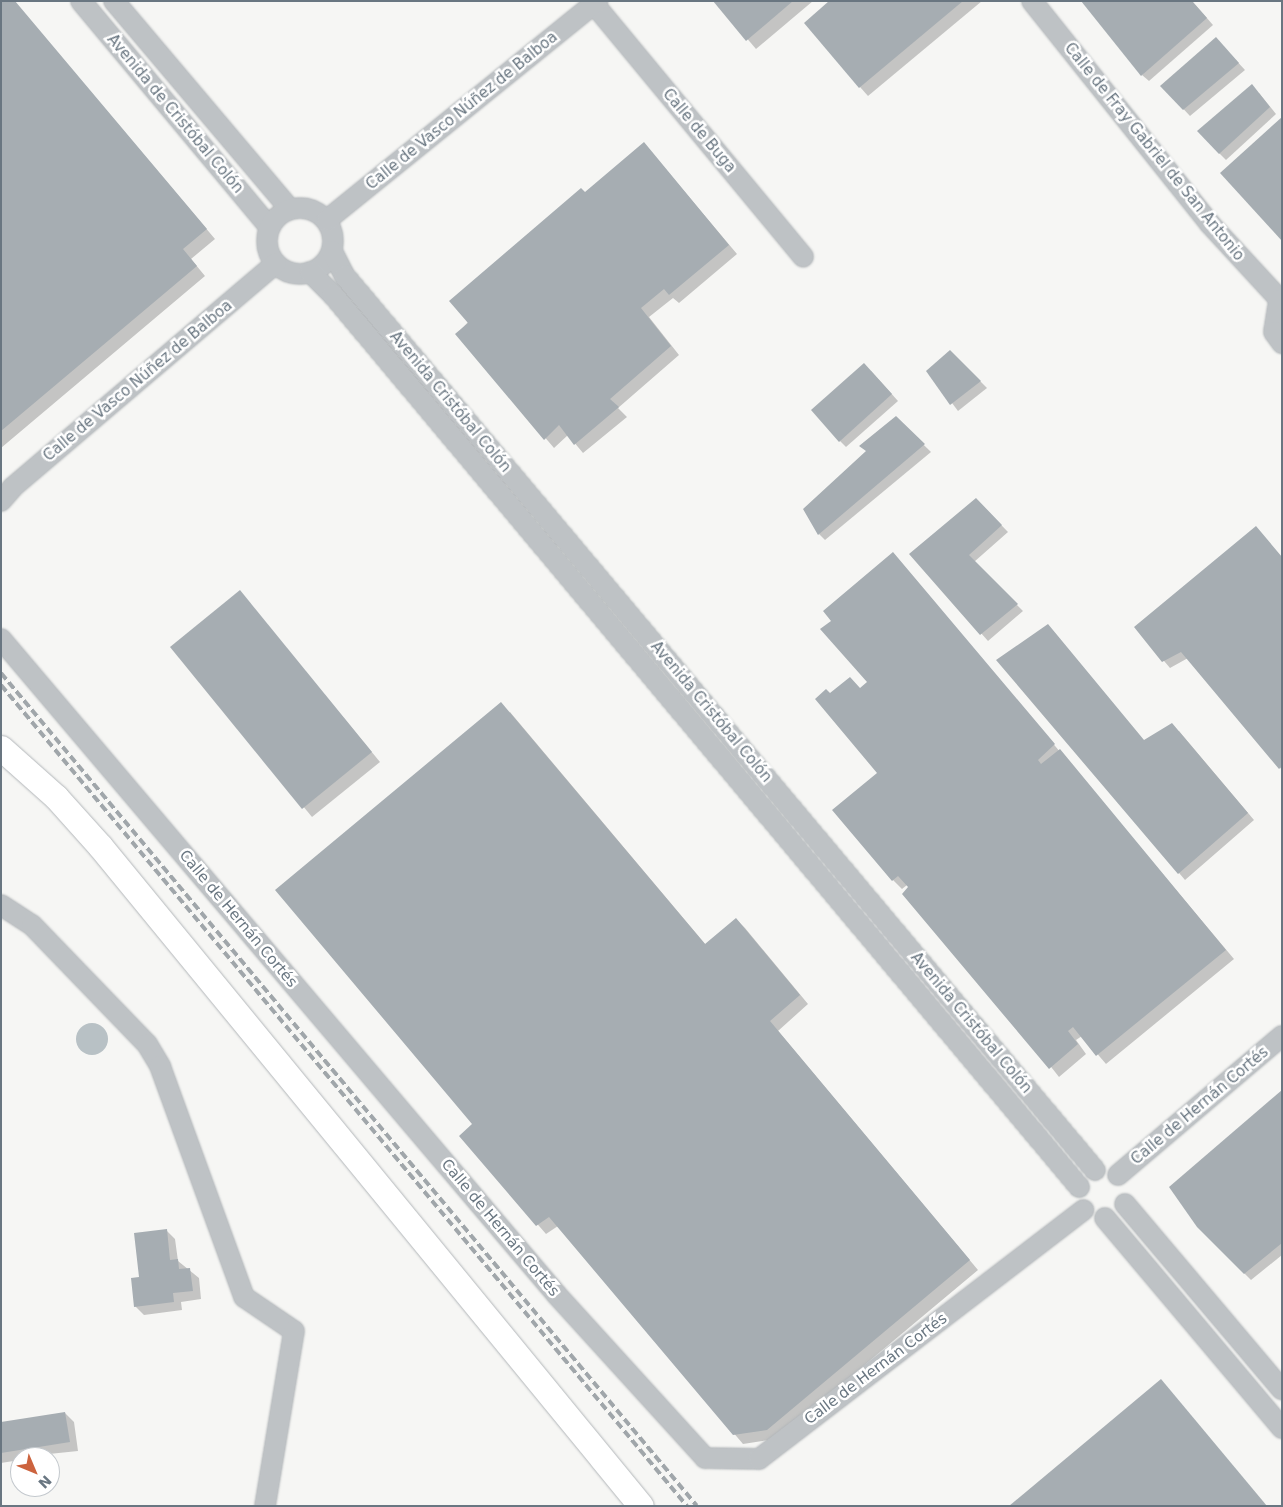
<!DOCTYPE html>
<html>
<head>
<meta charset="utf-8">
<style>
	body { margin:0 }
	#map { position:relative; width:1283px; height:1507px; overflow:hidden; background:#f6f6f4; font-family:"DejaVu Sans",sans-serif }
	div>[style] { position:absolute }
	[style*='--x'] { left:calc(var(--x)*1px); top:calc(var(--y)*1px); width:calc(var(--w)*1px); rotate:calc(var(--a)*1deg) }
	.water>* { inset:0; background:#b8c1c5 }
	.round { border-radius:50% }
	.shadow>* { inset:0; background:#0003 }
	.building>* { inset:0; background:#a6adb2 }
	.roads { filter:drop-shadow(0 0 1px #b2b6b9) drop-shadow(0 0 1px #b2b6b9) }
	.minor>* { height:20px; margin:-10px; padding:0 10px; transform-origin:10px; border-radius:10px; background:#bec2c5 }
	.minor>.ring { margin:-10px; padding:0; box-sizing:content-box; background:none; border:20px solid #bec2c5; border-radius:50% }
	.major>* { height:25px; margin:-12.5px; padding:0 12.5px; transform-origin:12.5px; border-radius:12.5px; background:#fff }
	.rail>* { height:4px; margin-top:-2px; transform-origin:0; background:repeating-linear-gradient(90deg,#a0a6aa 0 8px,transparent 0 12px) }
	span { translate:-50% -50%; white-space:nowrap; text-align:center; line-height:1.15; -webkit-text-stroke:5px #fff; paint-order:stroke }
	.street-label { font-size:15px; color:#697681 }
	.frame { position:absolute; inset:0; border:2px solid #697681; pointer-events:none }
	.north { position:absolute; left:10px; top:1447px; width:50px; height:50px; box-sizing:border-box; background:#fff; border:1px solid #c3c8cd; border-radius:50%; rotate:135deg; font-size:14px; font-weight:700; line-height:20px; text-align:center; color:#697681 }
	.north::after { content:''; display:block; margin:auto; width:18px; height:22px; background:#cc633e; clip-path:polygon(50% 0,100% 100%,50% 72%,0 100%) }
</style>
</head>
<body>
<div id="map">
	<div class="water">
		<div class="round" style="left:76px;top:1023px;width:32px;height:32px"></div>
	</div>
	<div class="shadow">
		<div style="clip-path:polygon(1px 1px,14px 1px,215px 239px,191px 259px,205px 276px,1px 448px)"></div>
		<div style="clip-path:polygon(715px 1px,813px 1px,756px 49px)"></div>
		<div style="clip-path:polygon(831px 1px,982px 1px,868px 96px,860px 87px)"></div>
		<div style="clip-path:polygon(1192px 1px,1213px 25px,1149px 81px,1142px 75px)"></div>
		<div style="clip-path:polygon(1222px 45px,1245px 70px,1190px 116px,1162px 86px)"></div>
		<div style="clip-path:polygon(1259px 93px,1276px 114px,1226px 160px,1219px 153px)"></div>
		<div style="clip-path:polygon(652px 153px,737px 254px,679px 303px,673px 298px,649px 317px,679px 355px,618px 408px,627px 417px,583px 453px,568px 435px,554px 448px,457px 334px,585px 194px)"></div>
		<div style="clip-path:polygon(950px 351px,987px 388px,958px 411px,928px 371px)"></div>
		<div style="clip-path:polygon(871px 371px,898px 401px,846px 447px,840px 441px)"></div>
		<div style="clip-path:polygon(896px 418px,931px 452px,825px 540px,819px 534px,867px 451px)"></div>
		<div style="clip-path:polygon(976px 499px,1008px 532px,974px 562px,1023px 611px,988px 641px,911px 554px)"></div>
		<div style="clip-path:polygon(893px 553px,1234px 959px,1106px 1064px,1082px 1036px,1076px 1040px,1086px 1054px,1059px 1077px,910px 887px,907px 885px,902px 889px,893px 880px,834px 810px,879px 774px,830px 695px,860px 689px,868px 683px,832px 621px)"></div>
		<div style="clip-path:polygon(1282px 557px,1282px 770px,1188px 658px,1170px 668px,1136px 628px)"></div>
		<div style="clip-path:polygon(240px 592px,380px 762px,312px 817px,172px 648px)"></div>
		<div style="clip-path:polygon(998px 660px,1145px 741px,1179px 731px,1254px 820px,1185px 880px)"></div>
		<div style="clip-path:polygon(510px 712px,706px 945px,736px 919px,745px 928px,808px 1004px,778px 1031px,978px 1270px,776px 1439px,743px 1444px,558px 1226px,546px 1234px,461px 1136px,474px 1124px)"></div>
		<div style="clip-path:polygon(1282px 1091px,1282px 1255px,1251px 1280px,1197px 1226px)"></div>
		<div style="clip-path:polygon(166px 1230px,175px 1239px,178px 1261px,199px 1278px,201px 1299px,181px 1302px,182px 1310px,144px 1315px,135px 1306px,140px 1278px)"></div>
		<div style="clip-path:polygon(65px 1413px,74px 1422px,78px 1451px,20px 1457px,20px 1460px,1px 1463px,1px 1423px)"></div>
	</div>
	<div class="building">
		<div style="clip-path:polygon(1px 1px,15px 1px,207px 229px,183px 249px,197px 266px,1px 431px)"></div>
		<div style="clip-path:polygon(713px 1px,793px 1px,746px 41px)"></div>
		<div style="clip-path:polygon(829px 1px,963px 1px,859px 88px,804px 23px)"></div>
		<div style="clip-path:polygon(1081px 1px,1192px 1px,1207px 18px,1141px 76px)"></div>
		<div style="clip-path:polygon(1216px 37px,1239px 63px,1183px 110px,1160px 86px)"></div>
		<div style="clip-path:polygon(1252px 84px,1270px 107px,1219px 154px,1197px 131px)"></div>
		<div style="clip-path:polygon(1282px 117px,1282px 241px,1220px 173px)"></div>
		<div style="clip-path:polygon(644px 142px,729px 245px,669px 295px,664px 289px,641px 308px,671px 346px,610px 399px,619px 407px,574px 445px,559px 425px,544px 440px,455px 334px,468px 323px,449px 301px,581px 188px,585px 192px)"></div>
		<div style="clip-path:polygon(950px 350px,981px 381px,950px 405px,926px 371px)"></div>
		<div style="clip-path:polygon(864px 363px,892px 394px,839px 442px,811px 410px)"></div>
		<div style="clip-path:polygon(896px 416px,925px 444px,818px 535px,803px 509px,866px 451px,859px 446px)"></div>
		<div style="clip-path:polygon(976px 498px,1002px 525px,969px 555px,1018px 604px,980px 635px,909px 554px)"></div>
		<div style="clip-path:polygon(1256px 526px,1282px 557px,1282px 766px,1279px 769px,1181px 652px,1162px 662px,1134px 627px)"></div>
		<div style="clip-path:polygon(893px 552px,1055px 744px,1038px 760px,1041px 764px,1060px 749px,1226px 950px,1096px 1056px,1073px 1027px,1068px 1031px,1078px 1044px,1049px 1069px,902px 894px,908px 887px,898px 876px,892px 881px,832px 810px,877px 773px,815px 699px,826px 689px,830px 693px,850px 677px,860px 688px,867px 682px,820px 629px,831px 621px,823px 611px)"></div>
		<div style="clip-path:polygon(240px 590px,372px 752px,302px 809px,170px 647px)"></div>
		<div style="clip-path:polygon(1048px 624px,1144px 740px,1172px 723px,1248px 813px,1178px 874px,996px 660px)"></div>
		<div style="clip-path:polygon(501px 702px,705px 944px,736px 918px,800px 995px,770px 1021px,970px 1260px,767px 1430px,733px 1435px,549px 1217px,536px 1226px,459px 1136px,472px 1124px,275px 890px)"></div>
		<div style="clip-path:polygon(1282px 1090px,1282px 1243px,1244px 1274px,1197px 1227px,1169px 1187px)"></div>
		<div style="clip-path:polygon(167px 1229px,170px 1260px,178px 1259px,179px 1269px,190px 1268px,193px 1291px,173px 1293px,174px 1302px,134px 1307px,131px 1278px,139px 1277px,134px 1233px)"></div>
		<div style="clip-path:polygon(1161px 1379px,1267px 1506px,1009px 1506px)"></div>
		<div style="clip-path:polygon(65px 1412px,70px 1442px,1px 1453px,1px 1422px)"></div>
	</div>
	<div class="roads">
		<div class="minor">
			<div style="--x:81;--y:1;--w:295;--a:50.2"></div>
			<div style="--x:114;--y:1;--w:272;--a:49.8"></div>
			<div style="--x:1032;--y:1;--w:284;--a:51.4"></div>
			<div style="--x:1209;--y:223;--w:108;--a:47.3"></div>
			<div style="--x:594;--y:4;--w:328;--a:50.4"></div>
			<div class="ring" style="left:267px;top:208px;width:46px;height:46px"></div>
			<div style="--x:327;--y:220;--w:348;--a:-39"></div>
			<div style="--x:332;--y:251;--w:28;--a:63"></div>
			<div style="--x:345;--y:276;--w:1167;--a:50.01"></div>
			<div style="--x:310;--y:272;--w:33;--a:45"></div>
			<div style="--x:333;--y:295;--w:1163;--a:50.09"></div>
			<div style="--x:1279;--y:300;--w:32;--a:99"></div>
			<div style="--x:1274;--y:332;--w:14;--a:54"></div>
			<div style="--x:1;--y:501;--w:18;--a:-49"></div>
			<div style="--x:13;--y:487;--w:345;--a:-40.4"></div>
			<div style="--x:1;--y:639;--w:859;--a:49.72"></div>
			<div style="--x:556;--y:1294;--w:222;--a:47.7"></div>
			<div style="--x:705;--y:1458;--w:54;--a:1.1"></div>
			<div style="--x:759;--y:1459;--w:409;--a:-37.5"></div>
			<div style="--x:1;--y:905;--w:37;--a:33"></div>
			<div style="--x:32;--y:925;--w:165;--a:46"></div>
			<div style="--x:147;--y:1044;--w:26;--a:59"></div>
			<div style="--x:160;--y:1066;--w:246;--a:70"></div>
			<div style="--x:244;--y:1297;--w:60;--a:34.2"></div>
			<div style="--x:294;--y:1331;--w:177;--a:99.4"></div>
			<div style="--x:1118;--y:1175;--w:215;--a:-40.3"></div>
			<div style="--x:1125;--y:1204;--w:243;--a:49.8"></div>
			<div style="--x:1105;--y:1218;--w:275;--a:49.9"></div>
		</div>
		<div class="major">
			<div style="--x:1;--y:748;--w:74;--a:41.7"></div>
			<div style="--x:56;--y:797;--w:66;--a:48.1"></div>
			<div style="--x:100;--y:846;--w:853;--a:50.66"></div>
		</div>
	</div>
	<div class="rail">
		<div style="--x:1;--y:673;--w:1085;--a:50.12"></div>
		<div style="--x:1;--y:685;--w:1070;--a:50.12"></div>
	</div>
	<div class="street-label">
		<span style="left:462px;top:111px;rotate:-39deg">Calle de Vasco Núñez de Balboa</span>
		<span style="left:175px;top:114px;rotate:50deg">Avenida de Cristóbal Colón</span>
		<span style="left:699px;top:131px;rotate:50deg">Calle de Buga</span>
		<span style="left:1154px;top:152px;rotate:51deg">Calle de Fray Gabriel de San Antonio</span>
		<span style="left:138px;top:381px;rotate:-40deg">Calle de Vasco Núñez de Balboa</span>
		<span style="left:450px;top:402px;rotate:50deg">Avenida Cristóbal Colón</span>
		<span style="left:711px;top:712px;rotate:50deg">Avenida Cristóbal Colón</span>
		<span style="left:238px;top:919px;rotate:50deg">Calle de Hernán Cortés</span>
		<span style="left:971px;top:1023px;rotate:50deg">Avenida Cristóbal Colón</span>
		<span style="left:1200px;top:1106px;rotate:-40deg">Calle de Hernán Cortés</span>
		<span style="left:500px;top:1228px;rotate:50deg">Calle de Hernán Cortés</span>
		<span style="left:876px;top:1369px;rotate:-37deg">Calle de Hernán Cortés</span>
	</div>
	<div class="frame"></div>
	<div class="north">N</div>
</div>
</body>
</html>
